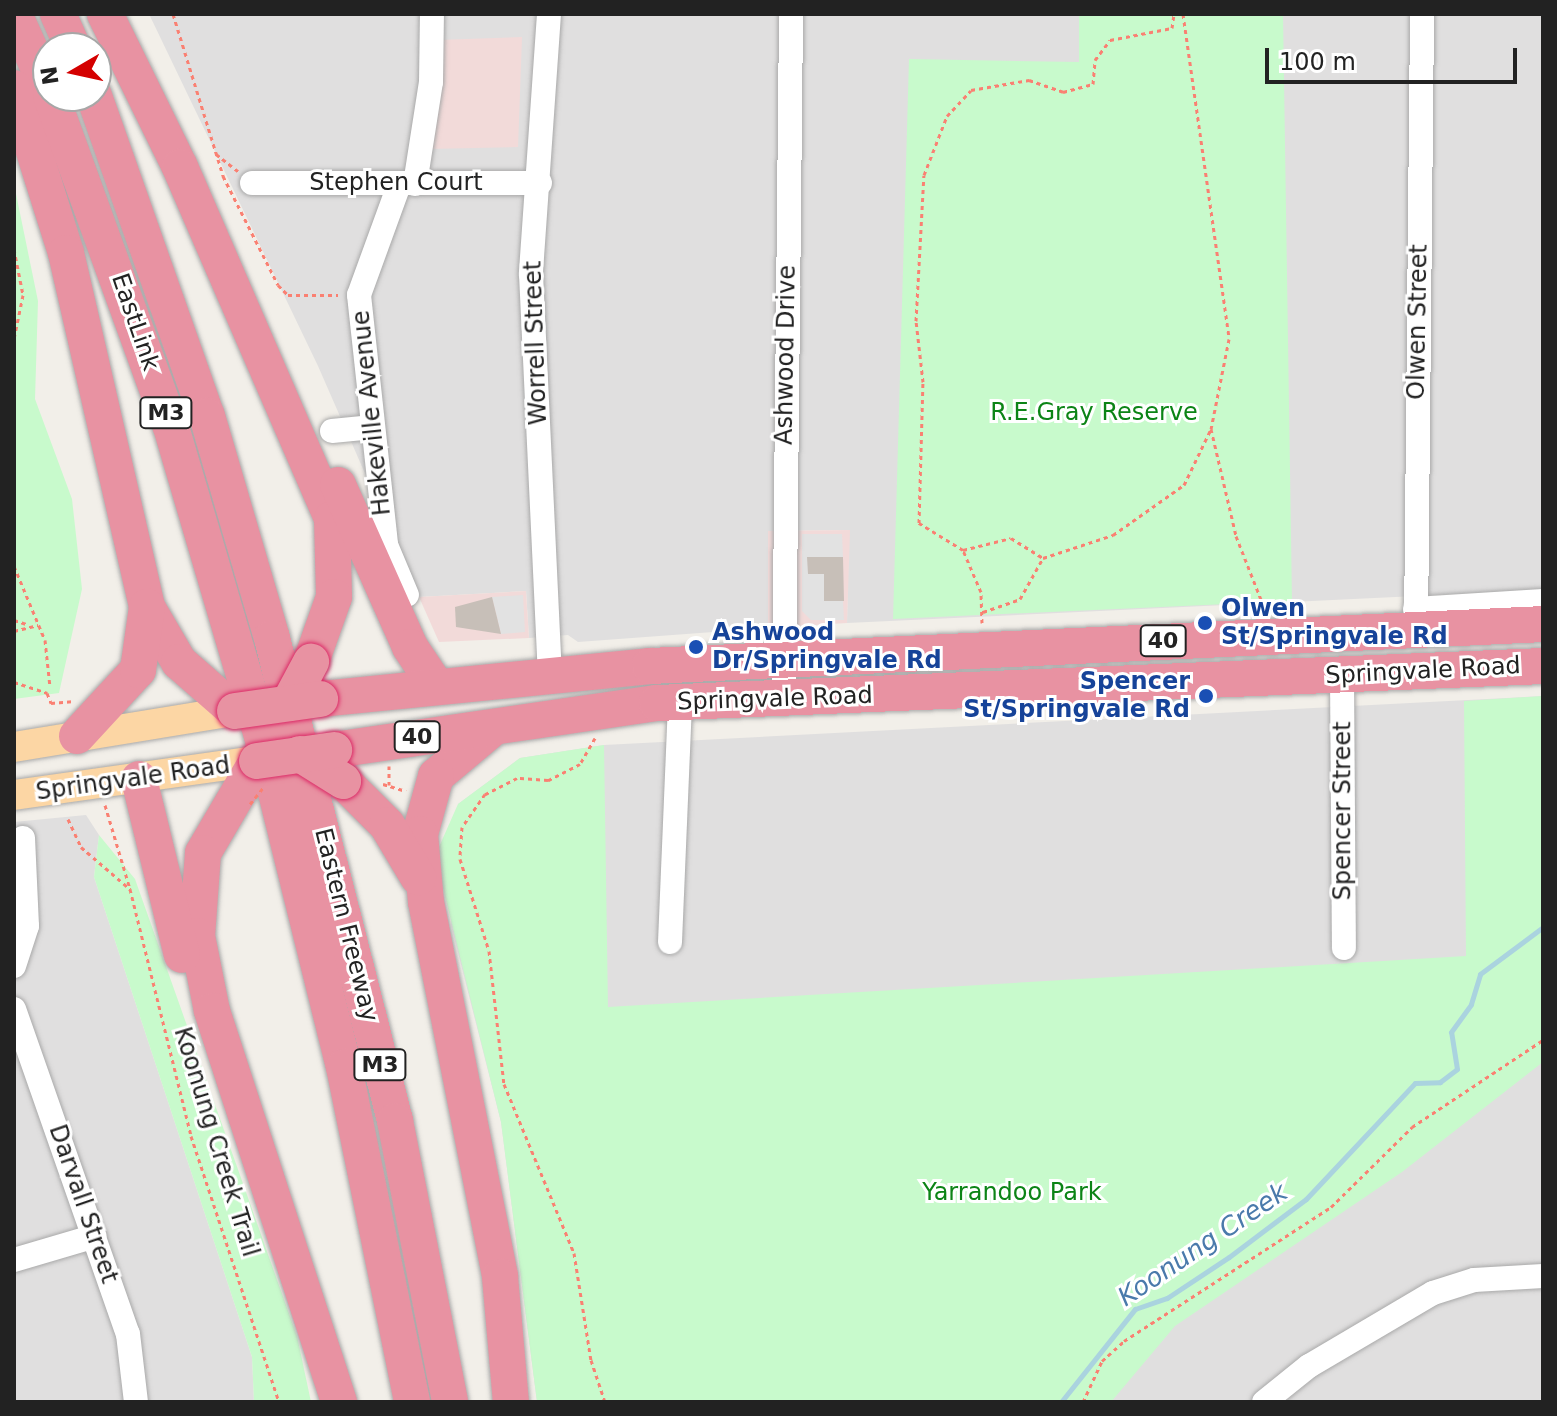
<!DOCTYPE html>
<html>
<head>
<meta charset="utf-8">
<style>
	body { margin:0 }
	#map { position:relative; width:1557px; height:1416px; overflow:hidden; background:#f2efe9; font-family:"DejaVu Sans",sans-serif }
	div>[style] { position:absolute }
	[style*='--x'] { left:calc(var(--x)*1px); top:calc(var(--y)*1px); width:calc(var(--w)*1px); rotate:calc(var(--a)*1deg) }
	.residential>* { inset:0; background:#e0dfdf }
	.commercial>* { inset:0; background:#f2dad9 }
	.park>* { inset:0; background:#c8facc }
	.parking>* { inset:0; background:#e2e2e2 }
	.stream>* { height:5px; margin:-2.5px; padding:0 2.5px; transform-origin:2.5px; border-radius:2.5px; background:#aad3df }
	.building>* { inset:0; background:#c7bfb8 }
	.path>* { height:3px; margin-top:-1.5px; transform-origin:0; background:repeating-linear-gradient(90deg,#fa8072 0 4px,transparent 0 8px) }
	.roads { filter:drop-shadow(0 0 2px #a9a9a9) drop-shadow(0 0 2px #a9a9a9) }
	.minor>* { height:24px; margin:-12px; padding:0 12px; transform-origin:12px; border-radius:12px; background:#fff }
	.major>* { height:30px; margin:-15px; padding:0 15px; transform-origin:15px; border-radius:15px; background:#fcd6a4 }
	.highway>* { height:36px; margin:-18px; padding:0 18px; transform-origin:18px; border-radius:18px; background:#e892a2 }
	.path-bridge>* { height:3px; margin-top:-1.5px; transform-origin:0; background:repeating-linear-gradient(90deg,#fa8072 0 4px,transparent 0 8px) }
	.bridges { filter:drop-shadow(0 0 2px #dc2a67) drop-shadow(0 0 2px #dc2a67) }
	.highway-bridge>* { height:36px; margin:-18px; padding:0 18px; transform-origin:18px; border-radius:18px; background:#e892a2 }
	.dots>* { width:22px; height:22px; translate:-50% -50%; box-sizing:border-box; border:4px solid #fff; border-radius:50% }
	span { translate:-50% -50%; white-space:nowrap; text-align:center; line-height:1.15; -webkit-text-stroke:6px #fff; paint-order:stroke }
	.shield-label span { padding:2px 6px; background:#fff; border:2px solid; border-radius:6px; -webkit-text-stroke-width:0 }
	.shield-label { font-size:22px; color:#222; font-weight:700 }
	.street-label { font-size:24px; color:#222 }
	.park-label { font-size:24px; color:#0c8416 }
	.transit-label { font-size:24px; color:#164399; font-weight:700 }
	.left { translate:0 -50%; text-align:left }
	.right { translate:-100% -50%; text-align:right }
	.water-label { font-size:26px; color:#4a7aab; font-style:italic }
	.frame { position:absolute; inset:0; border:16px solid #222; pointer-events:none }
	.north { position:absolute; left:32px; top:32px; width:80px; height:80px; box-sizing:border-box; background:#fff; border:2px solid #a7a7a7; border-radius:50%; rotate:261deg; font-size:22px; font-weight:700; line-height:32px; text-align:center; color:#222 }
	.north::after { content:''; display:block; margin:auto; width:28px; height:36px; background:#d40000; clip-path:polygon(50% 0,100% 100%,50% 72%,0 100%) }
	.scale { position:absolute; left:1265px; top:48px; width:252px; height:36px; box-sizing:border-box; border:4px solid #222; border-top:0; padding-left:10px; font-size:24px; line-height:28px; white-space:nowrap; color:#222; -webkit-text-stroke:6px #fff; paint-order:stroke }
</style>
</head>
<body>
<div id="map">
	<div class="residential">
		<div style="clip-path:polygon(149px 14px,1543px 14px,1543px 590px,847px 623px,849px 530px,768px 531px,768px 628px,578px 642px,568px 635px,529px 638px,526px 591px,419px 597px,318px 366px)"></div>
		<div style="clip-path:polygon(1543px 696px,1543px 1402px,537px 1402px,501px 1122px,451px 925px,458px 804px,520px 758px,604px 745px)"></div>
		<div style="clip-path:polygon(86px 815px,99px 835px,94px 877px,252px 1357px,254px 1402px,14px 1402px,14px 822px)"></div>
	</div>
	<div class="commercial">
		<div style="clip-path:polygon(522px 37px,518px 147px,427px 149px,437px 40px)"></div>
		<div style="clip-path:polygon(850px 530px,847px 623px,768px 628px,768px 531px)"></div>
		<div style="clip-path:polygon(526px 591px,529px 638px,439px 642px,419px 597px)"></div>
	</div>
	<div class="park">
		<div style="clip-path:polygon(1079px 14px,1283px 14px,1292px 601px,893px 619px,909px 59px,1079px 62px)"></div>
		<div style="clip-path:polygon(14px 184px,38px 301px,35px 399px,72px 499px,82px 589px,59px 693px,14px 699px)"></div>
		<div style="clip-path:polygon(1543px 696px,1543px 1062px,1402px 1172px,1175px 1326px,1111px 1402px,537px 1402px,501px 1122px,435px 856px,458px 804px,520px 758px,604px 745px,608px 1007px,1466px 956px,1464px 701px)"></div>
		<div style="clip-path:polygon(99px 835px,135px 879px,297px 1336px,311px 1402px,254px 1402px,252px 1357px,94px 877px)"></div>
	</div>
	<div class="parking">
		<div style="clip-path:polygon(802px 534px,842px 534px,843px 557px,808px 557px,808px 573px,824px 574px,824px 601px,843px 601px,844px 620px,811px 620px,802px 611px)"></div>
		<div style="clip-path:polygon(523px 595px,525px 632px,501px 634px,492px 597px)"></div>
	</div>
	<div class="stream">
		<div style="--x:1061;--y:1402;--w:119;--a:-51.5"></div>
		<div style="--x:1135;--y:1309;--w:34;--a:-19"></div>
		<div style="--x:1167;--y:1298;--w:74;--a:-33.5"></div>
		<div style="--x:1229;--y:1257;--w:96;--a:-37"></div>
		<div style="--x:1306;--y:1199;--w:159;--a:-46.8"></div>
		<div style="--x:1415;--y:1083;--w:25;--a:-2"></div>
		<div style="--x:1440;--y:1082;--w:21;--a:-37"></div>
		<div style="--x:1457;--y:1069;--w:37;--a:-99"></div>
		<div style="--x:1451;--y:1032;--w:34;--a:-54"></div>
		<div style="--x:1471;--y:1004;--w:31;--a:-73"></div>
		<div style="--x:1480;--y:974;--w:79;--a:-36.7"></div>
	</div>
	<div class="building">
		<div style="clip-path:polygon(807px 557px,843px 557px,844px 601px,824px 601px,824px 574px,808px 574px)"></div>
		<div style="clip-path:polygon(492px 597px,501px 634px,456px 627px,455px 607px)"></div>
	</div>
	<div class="path">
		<div style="--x:173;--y:14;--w:170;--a:72.8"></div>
		<div style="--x:223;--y:176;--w:122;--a:63.2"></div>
		<div style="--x:278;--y:285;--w:14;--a:45"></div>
		<div style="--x:288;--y:295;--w:50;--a:0"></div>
		<div style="--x:1183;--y:14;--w:328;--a:81.9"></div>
		<div style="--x:1229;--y:339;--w:92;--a:101.3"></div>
		<div style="--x:1211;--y:429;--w:110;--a:76.8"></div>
		<div style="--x:1236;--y:536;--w:82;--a:68.5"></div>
		<div style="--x:216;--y:154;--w:28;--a:38"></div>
		<div style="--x:14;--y:249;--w:47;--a:78.9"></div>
		<div style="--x:23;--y:295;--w:45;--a:101.6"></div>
		<div style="--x:963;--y:550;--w:49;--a:-14"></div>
		<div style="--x:1011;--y:538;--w:38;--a:32"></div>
		<div style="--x:14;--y:566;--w:80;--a:67.3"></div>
		<div style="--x:45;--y:640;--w:47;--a:83.9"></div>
		<div style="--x:983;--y:612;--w:39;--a:-19"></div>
		<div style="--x:1020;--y:599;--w:47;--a:-60.7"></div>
		<div style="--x:1043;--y:558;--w:74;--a:-18.2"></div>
		<div style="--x:1113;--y:535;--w:87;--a:-35.2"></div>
		<div style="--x:1184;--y:485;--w:62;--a:-64.3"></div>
		<div style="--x:14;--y:620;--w:13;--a:18"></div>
		<div style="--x:982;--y:623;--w:31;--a:-92"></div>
		<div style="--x:981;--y:592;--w:46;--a:-113.2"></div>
		<div style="--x:963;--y:550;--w:52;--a:-148.5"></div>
		<div style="--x:919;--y:523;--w:141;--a:-88.4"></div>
		<div style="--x:923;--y:382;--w:61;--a:-96.5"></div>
		<div style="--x:916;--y:321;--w:146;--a:-86.9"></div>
		<div style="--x:924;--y:175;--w:63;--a:-68.7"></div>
		<div style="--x:947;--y:116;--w:35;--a:-47"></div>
		<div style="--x:971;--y:90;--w:59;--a:-9.8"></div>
		<div style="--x:1029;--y:80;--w:36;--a:19"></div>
		<div style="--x:1063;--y:92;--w:31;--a:-15"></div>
		<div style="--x:1093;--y:84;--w:24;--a:-85"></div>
		<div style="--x:1095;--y:60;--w:25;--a:-53"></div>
		<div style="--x:1110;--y:40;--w:63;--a:-11"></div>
		<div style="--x:1172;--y:28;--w:14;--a:-82"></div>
		<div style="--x:14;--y:631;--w:25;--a:-14"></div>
		<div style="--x:14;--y:682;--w:35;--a:18"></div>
		<div style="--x:47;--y:693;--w:11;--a:68"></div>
		<div style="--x:51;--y:703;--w:21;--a:-5"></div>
		<div style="--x:595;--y:738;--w:30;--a:120"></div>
		<div style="--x:580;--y:764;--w:36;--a:153"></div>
		<div style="--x:548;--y:780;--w:31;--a:-176"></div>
		<div style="--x:517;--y:778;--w:36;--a:153"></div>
		<div style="--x:485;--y:794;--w:40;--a:124.9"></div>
		<div style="--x:462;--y:827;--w:32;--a:94"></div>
		<div style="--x:460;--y:859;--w:96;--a:72.5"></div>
		<div style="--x:489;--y:951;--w:134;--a:83.6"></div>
		<div style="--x:504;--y:1084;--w:183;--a:67.5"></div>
		<div style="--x:574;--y:1253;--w:108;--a:81"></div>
		<div style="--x:591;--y:1360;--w:44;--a:71.6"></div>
		<div style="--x:389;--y:766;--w:19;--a:90"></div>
		<div style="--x:383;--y:784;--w:24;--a:17"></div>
		<div style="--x:105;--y:805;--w:88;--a:73.4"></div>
		<div style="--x:68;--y:819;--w:31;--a:65"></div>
		<div style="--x:81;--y:847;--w:65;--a:40.6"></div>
		<div style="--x:130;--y:889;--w:254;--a:76.1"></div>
		<div style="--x:191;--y:1136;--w:280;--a:71.7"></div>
		<div style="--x:1083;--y:1402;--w:45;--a:-65.1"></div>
		<div style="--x:1102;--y:1361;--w:30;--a:-42"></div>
		<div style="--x:1124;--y:1341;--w:247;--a:-32.9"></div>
		<div style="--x:1331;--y:1207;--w:114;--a:-44.6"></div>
		<div style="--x:1412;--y:1127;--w:157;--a:-33.6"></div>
	</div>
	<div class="roads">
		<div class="minor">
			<div style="--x:549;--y:14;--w:261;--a:94"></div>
			<div style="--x:531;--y:274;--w:399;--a:87.3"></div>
			<div style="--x:252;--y:183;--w:288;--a:0"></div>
			<div style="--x:415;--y:184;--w:103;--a:-81.1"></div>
			<div style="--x:431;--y:82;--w:68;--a:-89.2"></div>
			<div style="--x:399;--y:185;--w:117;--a:110"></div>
			<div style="--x:359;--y:295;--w:251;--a:83.8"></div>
			<div style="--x:386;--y:545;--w:54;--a:67.2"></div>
			<div style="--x:332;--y:431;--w:41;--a:-5.6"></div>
			<div style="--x:1415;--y:609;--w:128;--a:-3.6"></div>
			<div style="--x:1416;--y:629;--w:615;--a:-89.44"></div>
			<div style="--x:1342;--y:675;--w:273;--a:89.6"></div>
			<div style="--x:784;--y:696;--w:682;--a:-89.41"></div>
			<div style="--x:670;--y:942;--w:241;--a:-87.6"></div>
			<div style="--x:14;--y:966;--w:42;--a:-72"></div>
			<div style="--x:27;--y:926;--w:88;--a:-92.6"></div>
			<div style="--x:14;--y:1009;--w:344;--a:70.7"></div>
			<div style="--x:128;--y:1334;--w:68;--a:83.3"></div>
			<div style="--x:14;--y:1260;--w:84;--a:-16.5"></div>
			<div style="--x:1264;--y:1402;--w:58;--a:-38.7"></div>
			<div style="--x:1309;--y:1366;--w:144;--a:-30.5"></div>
			<div style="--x:1433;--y:1293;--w:43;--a:-17.6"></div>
			<div style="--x:1474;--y:1280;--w:69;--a:-3.3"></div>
		</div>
		<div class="major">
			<div style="--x:14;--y:747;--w:224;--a:-9.3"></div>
			<div style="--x:14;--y:795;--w:245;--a:-8"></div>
		</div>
		<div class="highway">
			<div style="--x:14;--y:14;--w:82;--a:65.6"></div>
			<div style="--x:58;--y:14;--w:37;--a:66"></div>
			<div style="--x:105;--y:14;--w:170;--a:63.9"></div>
			<div style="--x:180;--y:167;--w:383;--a:66.6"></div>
			<div style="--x:332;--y:519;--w:78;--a:88.5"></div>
			<div style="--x:334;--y:597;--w:69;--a:109.5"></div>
			<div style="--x:14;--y:88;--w:173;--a:72.5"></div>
			<div style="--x:66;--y:253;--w:363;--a:77.1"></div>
			<div style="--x:147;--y:607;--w:64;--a:59.8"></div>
			<div style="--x:179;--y:662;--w:74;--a:41.2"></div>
			<div style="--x:51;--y:96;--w:352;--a:70.1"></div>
			<div style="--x:171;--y:427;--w:322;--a:73.6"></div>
			<div style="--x:262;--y:736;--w:341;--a:76.1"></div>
			<div style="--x:344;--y:1067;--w:342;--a:78.5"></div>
			<div style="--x:94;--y:96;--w:339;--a:70.6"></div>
			<div style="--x:207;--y:416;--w:231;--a:73.7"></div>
			<div style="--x:272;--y:638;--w:498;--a:75.7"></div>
			<div style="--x:395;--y:1121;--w:286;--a:78.9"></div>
			<div style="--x:338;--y:485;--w:177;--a:66"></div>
			<div style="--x:410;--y:647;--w:47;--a:56.3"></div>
			<div style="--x:320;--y:699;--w:332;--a:-5.7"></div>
			<div style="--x:650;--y:666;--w:894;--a:-2.69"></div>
			<div style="--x:492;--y:729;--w:73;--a:140"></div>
			<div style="--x:436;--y:776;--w:60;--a:105.4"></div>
			<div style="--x:420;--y:834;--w:68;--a:85"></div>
			<div style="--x:426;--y:902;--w:382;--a:78.8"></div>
			<div style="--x:500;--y:1277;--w:125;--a:85"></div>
			<div style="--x:77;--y:736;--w:90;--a:-47.3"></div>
			<div style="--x:138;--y:670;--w:64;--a:-81.9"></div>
			<div style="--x:334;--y:750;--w:326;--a:-8.3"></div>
			<div style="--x:657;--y:703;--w:887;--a:-2.39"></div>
			<div style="--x:257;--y:761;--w:107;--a:120.4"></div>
			<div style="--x:203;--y:853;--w:83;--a:94.1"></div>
			<div style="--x:197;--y:936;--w:76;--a:78.7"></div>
			<div style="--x:212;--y:1011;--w:411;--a:72"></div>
			<div style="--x:139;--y:779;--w:181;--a:76.3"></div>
			<div style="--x:343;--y:781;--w:62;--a:45"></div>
			<div style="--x:387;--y:825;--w:61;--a:59.2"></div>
		</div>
	</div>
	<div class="path-bridge">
		<div style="--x:250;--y:804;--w:21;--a:-51"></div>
	</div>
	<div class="bridges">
		<div class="highway-bridge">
			<div style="--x:289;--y:703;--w:47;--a:-61.8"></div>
			<div style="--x:235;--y:711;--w:86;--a:-8"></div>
			<div style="--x:300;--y:754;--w:51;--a:32.1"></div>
			<div style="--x:257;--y:761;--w:78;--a:-8.1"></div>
		</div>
	</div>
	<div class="dots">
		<div style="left:1205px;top:623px;background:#1a4fb4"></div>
		<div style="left:696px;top:647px;background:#1a4fb4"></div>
		<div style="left:1206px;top:696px;background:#1a4fb4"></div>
	</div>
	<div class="shield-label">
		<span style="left:166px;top:413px">M3</span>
		<span style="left:1163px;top:641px">40</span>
		<span style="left:417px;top:737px">40</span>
		<span style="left:380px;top:1065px">M3</span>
	</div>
	<div class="street-label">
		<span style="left:396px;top:183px">Stephen Court</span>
		<span style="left:135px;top:322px;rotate:71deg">EastLink</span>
		<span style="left:1418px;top:322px;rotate:-89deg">Olwen Street</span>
		<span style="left:536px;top:343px;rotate:-92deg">Worrell Street</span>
		<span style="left:786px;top:355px;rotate:-89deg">Ashwood Drive</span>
		<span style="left:372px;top:413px;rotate:-96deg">Hakeville Avenue</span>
		<span style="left:1423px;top:671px;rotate:-3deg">Springvale Road</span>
		<span style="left:775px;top:699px;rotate:-2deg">Springvale Road</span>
		<span style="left:133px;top:779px;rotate:-8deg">Springvale Road</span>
		<span style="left:1343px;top:811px;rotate:-90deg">Spencer Street</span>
		<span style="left:346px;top:925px;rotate:76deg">Eastern Freeway</span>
		<span style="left:216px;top:1142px;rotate:73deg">Koonung Creek Trail</span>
		<span style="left:83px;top:1204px;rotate:71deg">Darvall Street</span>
	</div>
	<div class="park-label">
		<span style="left:1094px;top:413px">R.E.Gray Reserve</span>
		<span style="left:1012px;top:1193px">Yarrandoo Park</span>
	</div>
	<div class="transit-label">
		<span class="left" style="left:1221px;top:623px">Olwen<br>St/Springvale Rd</span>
		<span class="left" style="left:712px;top:647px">Ashwood<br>Dr/Springvale Rd</span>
		<span class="right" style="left:1190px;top:696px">Spencer<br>St/Springvale Rd</span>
	</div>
	<div class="water-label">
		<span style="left:1203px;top:1245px;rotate:-34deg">Koonung Creek</span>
	</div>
	<div class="frame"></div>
	<div class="north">N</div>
	<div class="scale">100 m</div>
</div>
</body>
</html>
